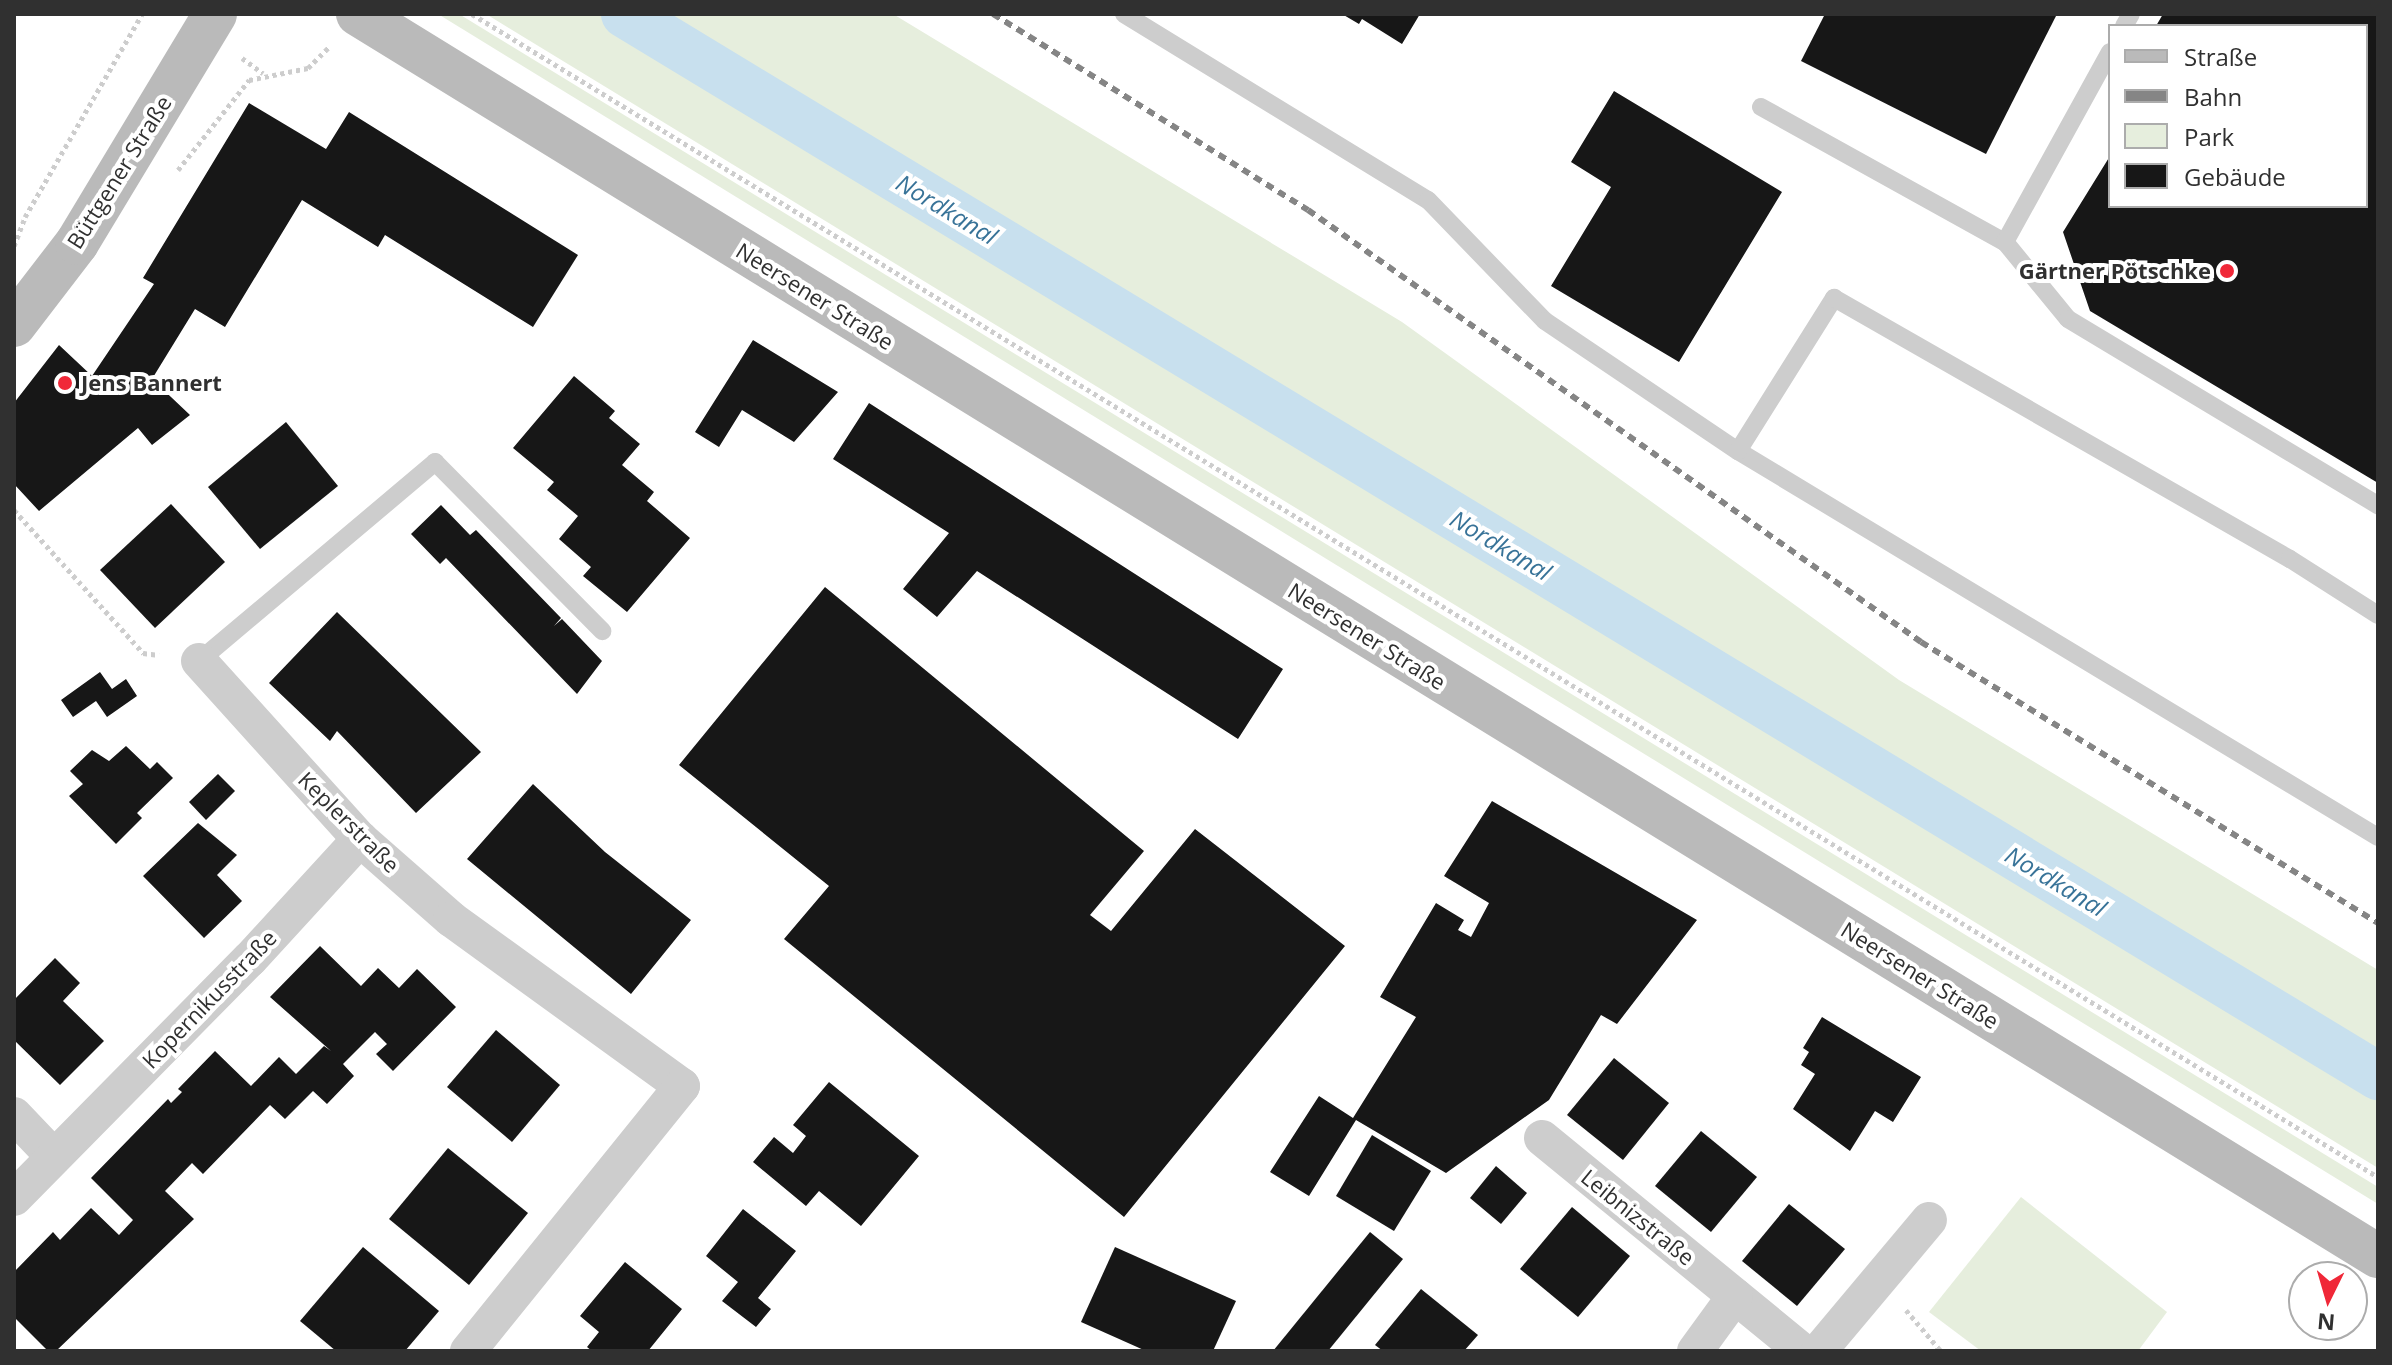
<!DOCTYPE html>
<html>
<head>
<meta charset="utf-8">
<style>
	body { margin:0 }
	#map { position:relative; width:2392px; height:1365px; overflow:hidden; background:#fff; font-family:"Open Sans",sans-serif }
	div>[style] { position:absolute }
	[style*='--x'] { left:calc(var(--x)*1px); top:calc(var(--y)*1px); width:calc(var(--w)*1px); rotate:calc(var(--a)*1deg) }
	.green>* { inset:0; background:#e6eedd }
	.canal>* { height:48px; margin:-24px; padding:0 24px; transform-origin:24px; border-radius:24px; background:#c8e0ee }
	.building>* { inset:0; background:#171717 }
	.path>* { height:5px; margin-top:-2.5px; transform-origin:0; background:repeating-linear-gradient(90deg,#cdcdcd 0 4px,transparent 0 8px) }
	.service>* { height:18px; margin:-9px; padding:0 9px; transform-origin:9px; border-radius:9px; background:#cdcdcd }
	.minor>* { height:36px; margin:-18px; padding:0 18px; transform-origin:18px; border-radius:18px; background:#cdcdcd }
	.secondary>* { height:44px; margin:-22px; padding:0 22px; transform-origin:22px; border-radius:22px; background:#bababa }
	.rail>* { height:6px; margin-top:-3px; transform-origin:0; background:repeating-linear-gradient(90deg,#858585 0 8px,transparent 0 14px) }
	.dots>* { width:22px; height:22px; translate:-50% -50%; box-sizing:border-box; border:4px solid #fff; border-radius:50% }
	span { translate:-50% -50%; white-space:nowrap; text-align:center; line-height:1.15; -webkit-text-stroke:8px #fff; paint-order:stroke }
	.street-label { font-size:22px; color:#303030 }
	.poi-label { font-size:22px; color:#303030; font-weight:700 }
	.right { translate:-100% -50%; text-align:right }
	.left { translate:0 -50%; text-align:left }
	.water-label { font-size:24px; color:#387398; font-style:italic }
	.frame { position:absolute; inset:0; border:16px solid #303030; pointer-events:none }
	.legend { position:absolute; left:2108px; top:24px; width:260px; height:184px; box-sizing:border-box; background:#fff; border:2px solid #acacac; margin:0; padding:10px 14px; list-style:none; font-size:24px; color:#303030 }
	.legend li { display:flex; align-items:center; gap:16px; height:40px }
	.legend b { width:40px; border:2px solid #acacac }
	.north { position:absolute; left:2288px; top:1261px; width:80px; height:80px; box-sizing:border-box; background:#fff; border:2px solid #acacac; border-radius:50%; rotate:185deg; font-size:22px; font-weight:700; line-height:32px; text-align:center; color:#303030 }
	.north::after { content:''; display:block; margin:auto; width:28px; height:36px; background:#f02838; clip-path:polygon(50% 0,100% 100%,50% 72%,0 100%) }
</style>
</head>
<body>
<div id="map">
	<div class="green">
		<div style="clip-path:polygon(438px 14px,459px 14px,2378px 1187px,2378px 1204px)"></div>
		<div style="clip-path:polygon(486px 14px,893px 14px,1402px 322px,1899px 680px,2378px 970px,2378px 1168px)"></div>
		<div style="clip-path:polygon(2021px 1197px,2167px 1312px,2138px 1351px,1981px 1351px,1929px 1312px)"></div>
	</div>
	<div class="canal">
		<div style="--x:625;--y:14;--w:2050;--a:31.21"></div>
	</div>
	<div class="building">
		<div style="clip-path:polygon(1342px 14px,1420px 14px,1402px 44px,1362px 19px,1359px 24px)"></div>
		<div style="clip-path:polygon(1825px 14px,2057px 14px,1986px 154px,1801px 61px)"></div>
		<div style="clip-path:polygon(2163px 14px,2378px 14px,2378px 483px,2090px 311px,2063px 232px,2110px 156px,2110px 206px,2366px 206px,2366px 26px,2156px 26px)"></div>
		<div style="clip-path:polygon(1614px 91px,1782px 192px,1679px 362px,1551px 286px,1611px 187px,1571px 162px)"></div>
		<div style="clip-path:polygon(249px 103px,326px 149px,349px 112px,578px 255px,533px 327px,385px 235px,378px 247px,302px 200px,225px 327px,195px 309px,152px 379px,190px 415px,152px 445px,138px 428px,39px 511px,14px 484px,14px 403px,59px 345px,92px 376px,154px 284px,143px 278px)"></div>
		<div style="clip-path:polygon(753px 340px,838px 392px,794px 442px,742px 410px,719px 447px,695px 432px)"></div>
		<div style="clip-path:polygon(574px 376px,615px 411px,609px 418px,640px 444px,622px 465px,654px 492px,647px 501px,690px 538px,627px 612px,583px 576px,591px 567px,559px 539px,578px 516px,547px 490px,554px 482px,513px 448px)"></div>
		<div style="clip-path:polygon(869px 403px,1283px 669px,1238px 739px,977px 571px,937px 617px,903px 589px,949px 533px,833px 459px)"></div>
		<div style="clip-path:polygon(286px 422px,338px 486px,260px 549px,208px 487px)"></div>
		<div style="clip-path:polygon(171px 504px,225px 562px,155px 628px,100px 570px)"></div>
		<div style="clip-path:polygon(441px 505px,470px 535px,476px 530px,561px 618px,554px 626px,562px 619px,602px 661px,577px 694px,446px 558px,440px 564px,411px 534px)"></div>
		<div style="clip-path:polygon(825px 587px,1144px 851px,1090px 915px,1111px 931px,1195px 829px,1345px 946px,1124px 1217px,784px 939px,829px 886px,679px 765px)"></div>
		<div style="clip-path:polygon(337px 612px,481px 752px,416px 813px,337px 731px,330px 741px,269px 683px)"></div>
		<div style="clip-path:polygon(100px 672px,112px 689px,126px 679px,137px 696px,107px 717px,96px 701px,73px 717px,61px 700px)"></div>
		<div style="clip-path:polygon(126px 746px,150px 769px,157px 762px,173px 778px,137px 813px,142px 818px,116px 844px,69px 796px,83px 784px,70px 771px,92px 750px,109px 761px)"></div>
		<div style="clip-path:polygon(218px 774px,235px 791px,206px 820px,189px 802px)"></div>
		<div style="clip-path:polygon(533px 784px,605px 852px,691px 920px,631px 994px,467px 859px)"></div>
		<div style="clip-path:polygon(1492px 801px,1697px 920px,1617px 1024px,1601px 1015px,1549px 1100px,1446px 1173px,1356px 1120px,1309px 1196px,1270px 1172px,1319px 1096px,1353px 1118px,1416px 1017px,1380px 997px,1436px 903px,1464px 920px,1458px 930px,1471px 937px,1489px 903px,1444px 876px)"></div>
		<div style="clip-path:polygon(198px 823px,237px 855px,217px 875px,242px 901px,204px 938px,143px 876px)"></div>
		<div style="clip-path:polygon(320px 946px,361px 986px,378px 968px,399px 988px,417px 969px,456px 1007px,393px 1071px,376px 1054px,387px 1044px,375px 1032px,343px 1064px,354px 1076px,327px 1104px,313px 1091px,285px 1119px,270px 1105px,203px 1174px,192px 1163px,165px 1191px,194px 1219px,56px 1351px,48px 1351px,14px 1317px,14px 1272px,53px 1232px,60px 1240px,91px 1208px,119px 1235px,133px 1220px,91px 1178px,168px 1099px,171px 1103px,182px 1092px,178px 1089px,215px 1051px,251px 1086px,279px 1057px,296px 1074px,324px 1046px,331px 1051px,270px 997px)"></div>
		<div style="clip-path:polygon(55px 958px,80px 983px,63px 1001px,104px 1041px,60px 1085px,14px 1040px,14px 1000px)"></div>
		<div style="clip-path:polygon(1822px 1017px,1921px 1077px,1893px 1122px,1875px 1111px,1850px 1151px,1793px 1109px,1815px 1074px,1801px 1065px,1809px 1052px,1803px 1048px)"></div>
		<div style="clip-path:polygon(496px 1030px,560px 1085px,512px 1142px,447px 1087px)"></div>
		<div style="clip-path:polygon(1614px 1058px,1669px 1103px,1623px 1160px,1567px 1115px)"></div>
		<div style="clip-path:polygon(829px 1082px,919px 1156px,861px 1226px,819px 1191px,806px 1206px,753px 1162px,774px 1137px,793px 1153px,806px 1136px,793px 1125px)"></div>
		<div style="clip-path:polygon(1701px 1131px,1757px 1177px,1711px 1232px,1655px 1186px)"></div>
		<div style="clip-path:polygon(1372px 1135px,1431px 1171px,1394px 1231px,1336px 1196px)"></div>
		<div style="clip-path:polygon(448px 1148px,528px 1213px,469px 1285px,389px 1219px)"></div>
		<div style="clip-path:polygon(1496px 1166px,1527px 1193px,1501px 1224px,1470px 1198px)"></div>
		<div style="clip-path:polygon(1789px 1204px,1845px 1249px,1797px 1306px,1742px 1261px)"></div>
		<div style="clip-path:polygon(1572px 1207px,1630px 1256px,1578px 1317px,1520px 1269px)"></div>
		<div style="clip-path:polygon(743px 1209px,796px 1251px,758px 1298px,771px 1309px,756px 1327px,722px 1301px,738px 1282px,706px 1256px)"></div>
		<div style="clip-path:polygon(1370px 1232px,1403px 1259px,1328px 1351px,1273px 1351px)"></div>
		<div style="clip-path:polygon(363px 1247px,439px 1311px,405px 1351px,336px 1351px,300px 1321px)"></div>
		<div style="clip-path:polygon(1115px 1247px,1236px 1301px,1213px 1351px,1146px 1351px,1081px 1322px)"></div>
		<div style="clip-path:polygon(625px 1262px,682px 1309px,648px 1351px,592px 1351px,587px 1347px,599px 1332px,580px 1316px)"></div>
		<div style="clip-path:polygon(1421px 1289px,1478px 1335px,1464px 1351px,1383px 1351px,1375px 1345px)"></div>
	</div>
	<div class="path">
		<div style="--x:472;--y:14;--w:2233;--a:31.39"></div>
		<div style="--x:242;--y:58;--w:26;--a:36"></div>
		<div style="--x:178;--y:170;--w:115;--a:-51.7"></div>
		<div style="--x:249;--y:80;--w:60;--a:-11.5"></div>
		<div style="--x:308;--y:68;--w:30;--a:-45"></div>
		<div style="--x:14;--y:246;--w:31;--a:-69"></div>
		<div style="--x:25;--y:217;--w:234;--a:-60"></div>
		<div style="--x:14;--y:510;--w:193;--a:47.9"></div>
		<div style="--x:143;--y:653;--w:16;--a:7"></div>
		<div style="--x:1906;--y:1310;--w:54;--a:49.5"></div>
	</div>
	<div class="service">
		<div style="--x:1124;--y:14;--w:356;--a:31.5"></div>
		<div style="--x:1428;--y:200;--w:168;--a:46"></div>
		<div style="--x:1545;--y:321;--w:233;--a:34"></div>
		<div style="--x:1738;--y:451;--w:747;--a:31.1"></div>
		<div style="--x:2124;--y:26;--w:14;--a:-60"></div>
		<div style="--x:1761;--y:107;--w:279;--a:29"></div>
		<div style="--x:2005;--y:242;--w:99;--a:50.7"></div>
		<div style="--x:2068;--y:319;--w:362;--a:31"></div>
		<div style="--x:2005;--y:242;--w:217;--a:-61.1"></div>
		<div style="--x:1738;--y:451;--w:181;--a:-57.9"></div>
		<div style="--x:1834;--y:298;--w:525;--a:29.79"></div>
		<div style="--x:2290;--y:559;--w:104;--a:32.5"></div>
		<div style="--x:199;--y:661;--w:309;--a:-40.1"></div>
		<div style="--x:435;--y:462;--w:238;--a:45.3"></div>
	</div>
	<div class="minor">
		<div style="--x:199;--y:661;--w:240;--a:47.9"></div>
		<div style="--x:360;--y:839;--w:121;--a:41.3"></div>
		<div style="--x:451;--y:919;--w:285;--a:35.9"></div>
		<div style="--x:682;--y:1086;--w:341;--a:128.9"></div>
		<div style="--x:14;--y:1115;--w:58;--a:46.4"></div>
		<div style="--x:1542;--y:1138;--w:336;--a:39.3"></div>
		<div style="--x:14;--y:1198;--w:336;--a:-45.4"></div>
		<div style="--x:250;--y:959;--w:163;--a:-47.5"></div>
		<div style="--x:1695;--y:1351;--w:68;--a:-54"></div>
		<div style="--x:1819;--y:1351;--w:171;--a:-50"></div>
	</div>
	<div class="secondary">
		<div style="--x:358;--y:14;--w:2371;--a:31.59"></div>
		<div style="--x:14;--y:325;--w:103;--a:-52.5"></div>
		<div style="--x:77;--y:243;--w:267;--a:-58.9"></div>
	</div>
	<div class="rail">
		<div style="--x:993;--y:14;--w:371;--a:31.9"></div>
		<div style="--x:1308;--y:210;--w:750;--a:35.17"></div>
		<div style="--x:1921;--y:642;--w:536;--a:31.59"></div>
	</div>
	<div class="dots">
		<div style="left:2227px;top:271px;background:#f02838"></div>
		<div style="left:65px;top:383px;background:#f02838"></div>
	</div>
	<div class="street-label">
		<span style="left:119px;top:172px;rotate:-58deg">Büttgener Straße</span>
		<span style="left:815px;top:296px;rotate:32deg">Neersener Straße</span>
		<span style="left:1367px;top:636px;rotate:32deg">Neersener Straße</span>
		<span style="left:349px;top:822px;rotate:45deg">Keplerstraße</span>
		<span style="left:1920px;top:975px;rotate:32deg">Neersener Straße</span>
		<span style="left:209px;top:999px;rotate:-46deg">Kopernikusstraße</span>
		<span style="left:1638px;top:1217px;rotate:39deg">Leibnizstraße</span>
	</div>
	<div class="poi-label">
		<span class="right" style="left:2211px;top:271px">Gärtner Pötschke</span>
		<span class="left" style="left:81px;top:383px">Jens Bannert</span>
	</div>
	<div class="water-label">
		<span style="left:947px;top:209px;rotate:31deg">Nordkanal</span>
		<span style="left:1501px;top:545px;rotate:31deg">Nordkanal</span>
		<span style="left:2056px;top:881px;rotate:31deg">Nordkanal</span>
	</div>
	<div class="frame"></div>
	<ul class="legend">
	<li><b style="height:10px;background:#bababa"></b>Straße</li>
	<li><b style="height:10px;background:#858585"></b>Bahn</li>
	<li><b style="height:22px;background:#e6eedd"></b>Park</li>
	<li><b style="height:22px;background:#171717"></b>Gebäude</li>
	</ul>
	<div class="north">N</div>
</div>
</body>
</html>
